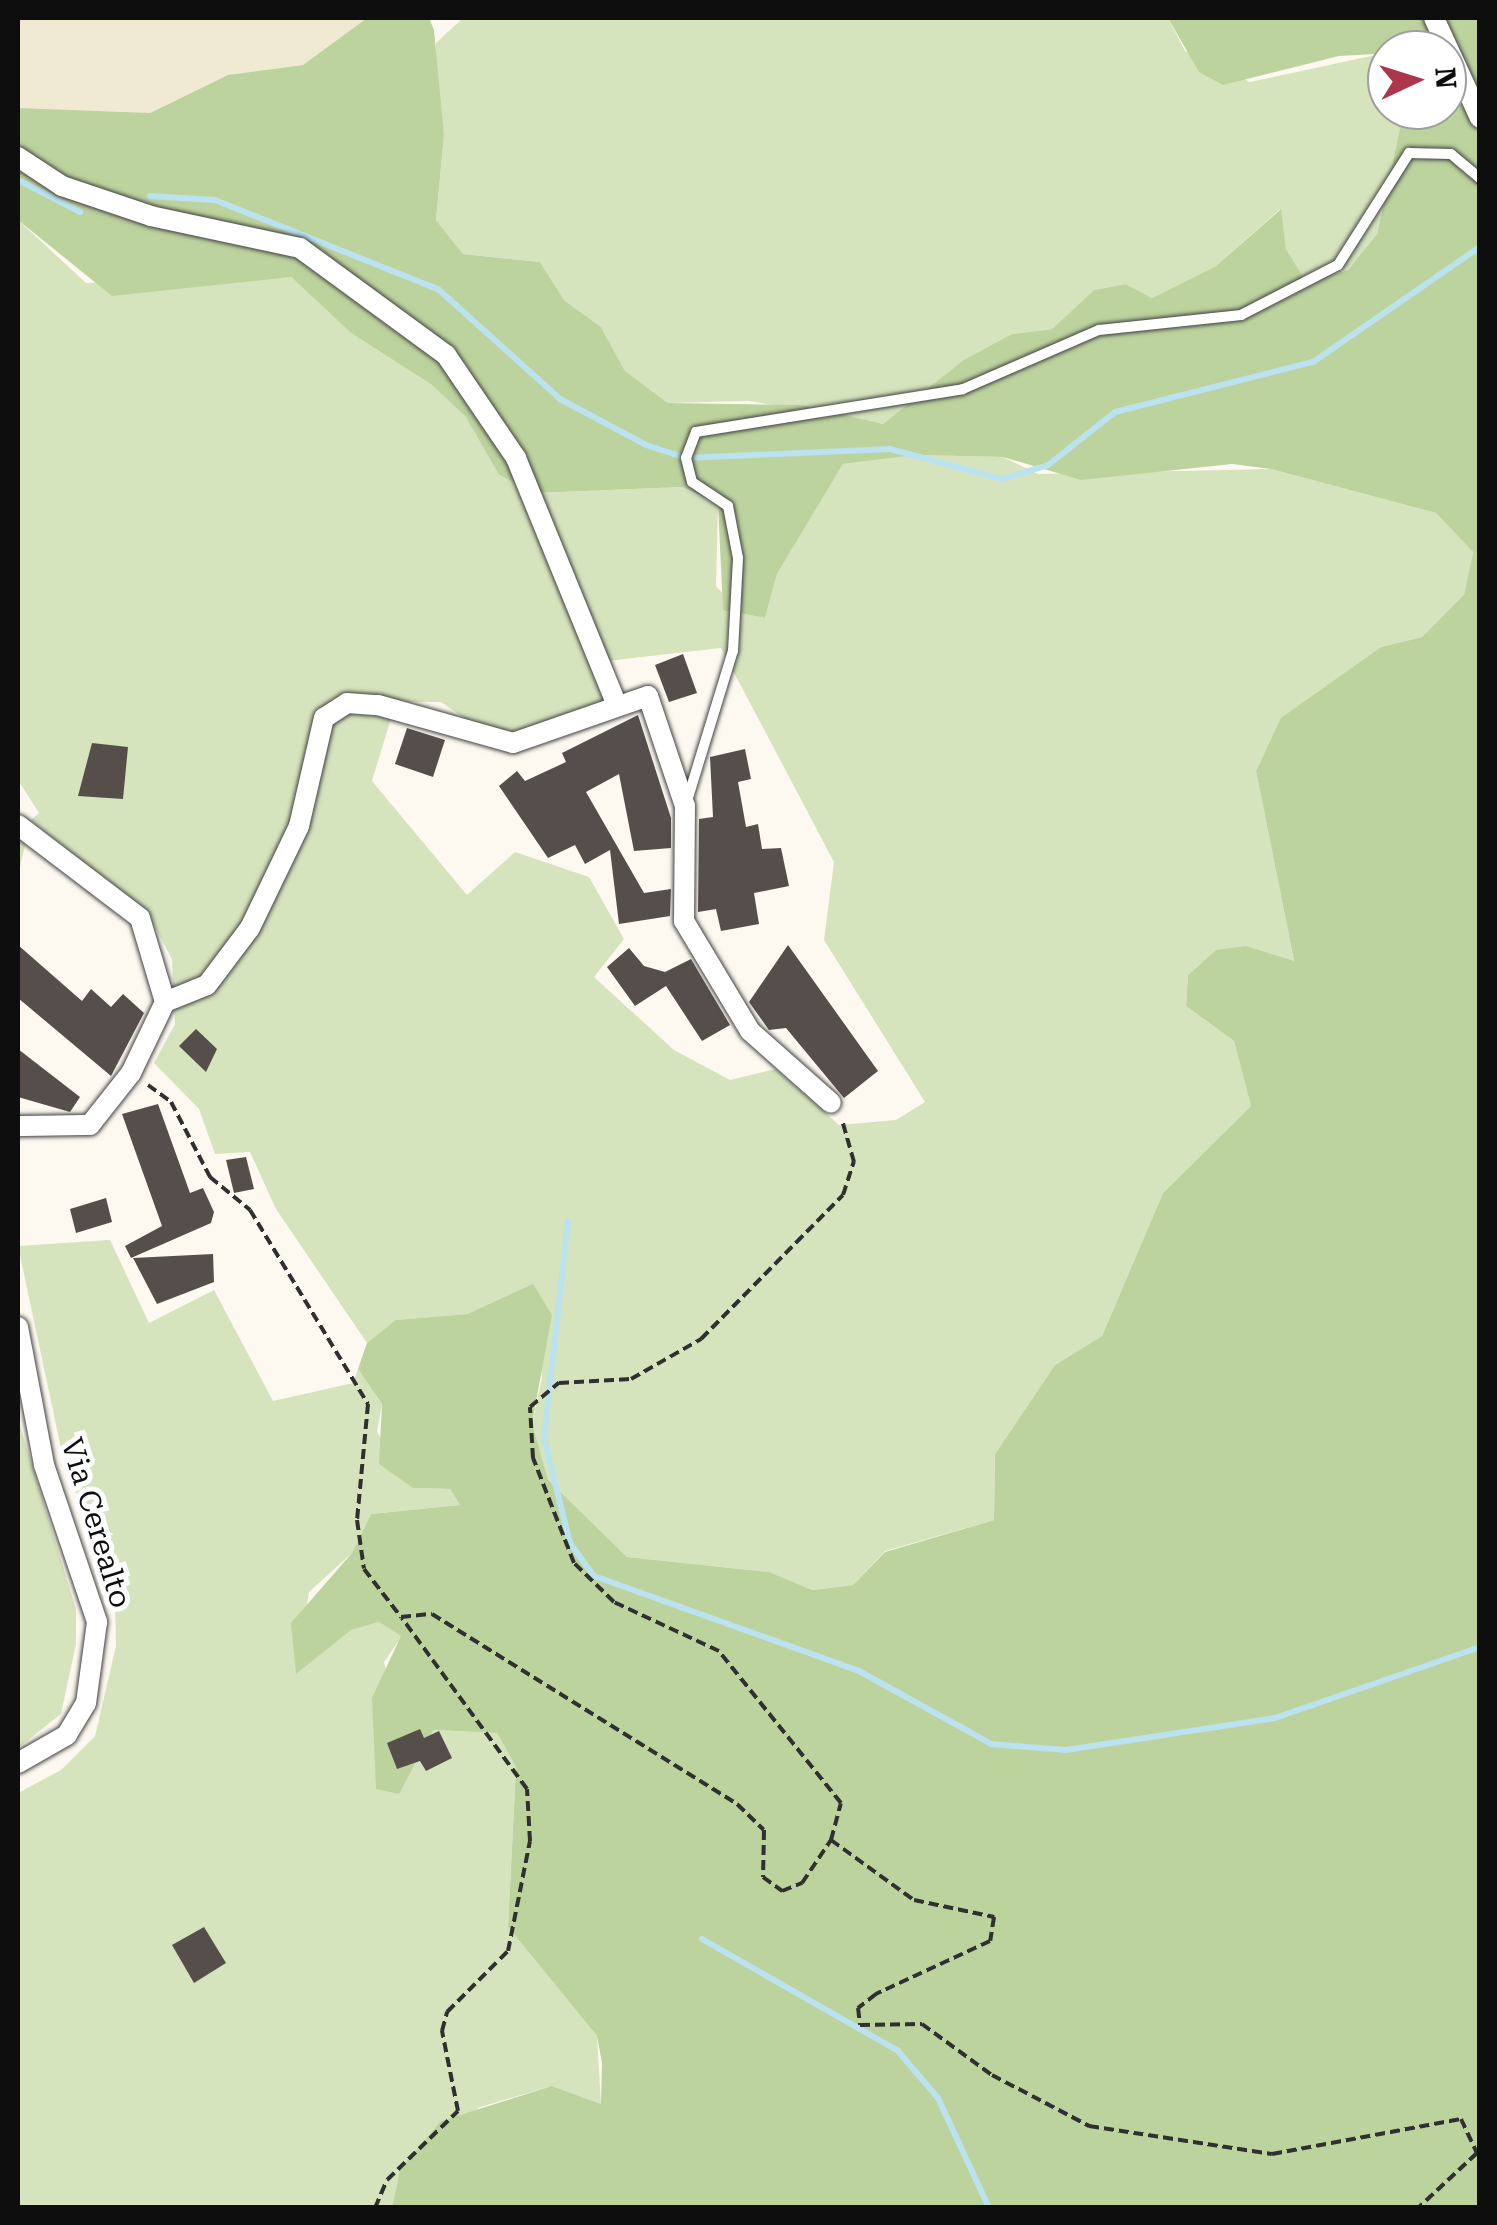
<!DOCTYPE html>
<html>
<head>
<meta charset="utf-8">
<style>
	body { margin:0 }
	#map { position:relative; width:1497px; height:2225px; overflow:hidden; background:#fdf9f0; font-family:"Roboto Serif",serif }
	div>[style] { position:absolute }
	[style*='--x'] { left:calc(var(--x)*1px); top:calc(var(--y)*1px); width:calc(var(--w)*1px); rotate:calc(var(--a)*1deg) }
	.farmland>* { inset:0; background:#f1ead3 }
	.green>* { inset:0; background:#d6e4bd }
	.forest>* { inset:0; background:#bdd39e }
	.stream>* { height:6px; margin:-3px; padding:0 3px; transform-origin:3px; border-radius:3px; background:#bae2ef }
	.building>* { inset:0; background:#554e4b }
	.path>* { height:4px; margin-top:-2px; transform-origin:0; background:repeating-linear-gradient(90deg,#303030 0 10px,transparent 0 15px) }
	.roads { filter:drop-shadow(0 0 2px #414141) drop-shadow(0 0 2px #414141) }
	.service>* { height:10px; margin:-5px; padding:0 5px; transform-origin:5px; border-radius:5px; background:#fff }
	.minor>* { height:20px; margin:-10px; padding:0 10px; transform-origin:10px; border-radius:10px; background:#fff }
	span { translate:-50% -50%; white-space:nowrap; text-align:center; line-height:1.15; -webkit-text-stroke:10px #fff; paint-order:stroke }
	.street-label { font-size:30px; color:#0e0e0e }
	.frame { position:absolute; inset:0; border:20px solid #0e0e0e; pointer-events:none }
	.north { position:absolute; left:1367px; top:30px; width:100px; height:100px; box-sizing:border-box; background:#fff; border:2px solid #9f9f9f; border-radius:50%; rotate:86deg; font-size:28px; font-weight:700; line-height:40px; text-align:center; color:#0e0e0e }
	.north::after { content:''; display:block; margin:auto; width:35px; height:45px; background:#ae364b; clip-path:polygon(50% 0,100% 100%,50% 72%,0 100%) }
</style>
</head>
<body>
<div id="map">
	<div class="farmland">
		<div style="clip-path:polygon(18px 18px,367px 18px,303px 65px,228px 75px,150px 113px,113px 115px,18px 108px)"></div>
	</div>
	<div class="green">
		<div style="clip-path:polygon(463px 18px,1168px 18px,1185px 51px,1250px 82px,1385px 53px,1387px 110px,1404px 110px,1377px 234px,1348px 270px,1307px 283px,1286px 249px,1280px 209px,1216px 266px,1152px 298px,1126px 284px,1094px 290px,1052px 329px,1012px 334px,883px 424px,749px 401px,668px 403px,625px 371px,601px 327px,564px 300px,540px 262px,463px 254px,436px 220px,444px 135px,435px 87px,436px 43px)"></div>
		<div style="clip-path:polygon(evenodd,18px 220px,86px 283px,291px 277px,351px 333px,432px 385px,467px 417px,499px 475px,537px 493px,682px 487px,718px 505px,716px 586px,740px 613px,765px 618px,777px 574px,843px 464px,917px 455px,1003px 457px,1038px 474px,1271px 469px,1436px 513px,1473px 552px,1464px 596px,1422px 637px,1381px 647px,1281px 719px,1256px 771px,1294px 962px,1216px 950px,1188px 975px,1186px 1006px,1234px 1041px,1251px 1106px,1163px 1193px,1102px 1336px,1055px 1365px,995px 1454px,994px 1520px,885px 1551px,853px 1585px,811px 1590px,769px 1572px,627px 1557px,548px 1481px,532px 1424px,542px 1378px,532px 1285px,467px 1314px,397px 1320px,367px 1343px,276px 1209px,250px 1152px,215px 1154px,199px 1109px,154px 1063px,175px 1024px,172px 959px,149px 916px,31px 820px,18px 876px,18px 831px,39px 813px,18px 780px,18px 220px,721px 648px,834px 862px,824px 940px,925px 1102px,896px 1120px,839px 1125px,776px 1069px,730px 1080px,674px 1050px,594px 977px,624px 939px,589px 877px,515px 852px,467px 895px,372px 781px,396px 702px,441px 702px,516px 754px,620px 701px,607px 661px,721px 648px)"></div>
		<div style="clip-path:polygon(110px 1240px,149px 1323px,214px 1290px,273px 1401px,353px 1383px,358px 1369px,382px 1404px,377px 1432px,413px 1488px,450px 1489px,460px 1505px,371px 1514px,352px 1553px,309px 1592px,296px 1673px,350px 1630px,379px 1622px,402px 1636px,384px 1662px,410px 1762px,433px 1730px,497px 1733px,516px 1767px,508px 1927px,597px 2036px,601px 2104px,552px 2086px,480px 2107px,400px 2169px,392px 2207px,18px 2208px,18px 1793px,61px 1770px,95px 1736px,116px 1646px,115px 1603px,62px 1453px,18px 1246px)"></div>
		<div style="clip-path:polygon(18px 1419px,76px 1609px,76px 1644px,61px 1714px,18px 1748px)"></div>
	</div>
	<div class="forest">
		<div style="clip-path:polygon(367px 18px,429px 18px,434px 30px,444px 135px,436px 220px,463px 254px,540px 262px,564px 300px,601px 327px,625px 371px,668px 403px,801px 405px,883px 424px,964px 360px,1012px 334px,1052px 329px,1094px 290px,1126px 284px,1152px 298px,1216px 266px,1281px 209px,1286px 249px,1307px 283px,1348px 270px,1377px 234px,1404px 110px,1447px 110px,1447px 50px,1339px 56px,1223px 85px,1199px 72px,1168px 18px,1479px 18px,1479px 2207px,392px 2207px,400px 2169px,441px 2121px,552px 2086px,601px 2104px,602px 2063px,597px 2036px,508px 1927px,516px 1767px,497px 1733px,433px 1730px,399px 1794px,376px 1789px,372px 1698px,401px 1636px,379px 1622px,351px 1630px,296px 1674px,291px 1623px,352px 1553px,371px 1514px,460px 1505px,450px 1489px,413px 1488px,379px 1464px,382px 1404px,358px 1369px,367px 1343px,396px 1320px,467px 1314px,533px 1284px,552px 1315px,532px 1423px,548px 1480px,627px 1557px,769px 1572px,812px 1590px,853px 1585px,885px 1552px,994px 1520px,995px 1454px,1055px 1365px,1102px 1336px,1163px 1193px,1251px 1106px,1234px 1041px,1186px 1006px,1188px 975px,1216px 950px,1246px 946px,1294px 961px,1256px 771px,1281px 718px,1381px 647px,1422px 637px,1464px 595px,1473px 552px,1436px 513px,1271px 469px,1232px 464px,1081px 480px,1003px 457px,917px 455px,843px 464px,777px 574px,765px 618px,723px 610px,718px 504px,682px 487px,537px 493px,499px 475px,466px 417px,432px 385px,351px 333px,291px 277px,112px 296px,18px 220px,18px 108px,150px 113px,228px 75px,303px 65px)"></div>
	</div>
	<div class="stream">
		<div style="--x:18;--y:180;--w:70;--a:27.3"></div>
		<div style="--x:150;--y:196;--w:65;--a:3.5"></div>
		<div style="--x:215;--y:200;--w:240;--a:21.8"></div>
		<div style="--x:438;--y:289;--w:164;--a:42"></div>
		<div style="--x:560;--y:399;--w:98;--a:28.1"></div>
		<div style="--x:646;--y:445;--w:42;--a:18"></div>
		<div style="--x:686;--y:458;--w:204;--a:-2.5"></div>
		<div style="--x:890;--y:449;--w:116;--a:15"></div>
		<div style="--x:1002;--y:479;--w:48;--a:-16.9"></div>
		<div style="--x:1048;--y:465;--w:85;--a:-38.3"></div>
		<div style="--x:1115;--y:412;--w:204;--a:-14.2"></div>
		<div style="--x:1313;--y:362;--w:203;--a:-34.6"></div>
		<div style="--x:568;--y:1221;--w:218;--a:96.3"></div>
		<div style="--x:544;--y:1438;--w:108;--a:76.1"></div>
		<div style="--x:570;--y:1543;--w:41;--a:54"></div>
		<div style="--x:594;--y:1576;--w:282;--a:19.7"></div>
		<div style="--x:859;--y:1671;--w:151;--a:28.9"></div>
		<div style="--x:991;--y:1744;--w:75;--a:4.6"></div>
		<div style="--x:1066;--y:1750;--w:211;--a:-8.7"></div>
		<div style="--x:1275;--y:1718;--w:217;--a:-19.1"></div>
		<div style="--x:702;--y:1939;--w:226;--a:29.7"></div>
		<div style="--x:898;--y:2051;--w:62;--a:49.6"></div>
		<div style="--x:938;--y:2098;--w:121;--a:65.1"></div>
	</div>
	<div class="building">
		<div style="clip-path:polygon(683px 654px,697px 693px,669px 702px,655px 665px)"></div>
		<div style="clip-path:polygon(638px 715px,671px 818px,671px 848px,634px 851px,619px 774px,586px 792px,644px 893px,671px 889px,670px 916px,619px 924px,610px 850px,585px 864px,575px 845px,548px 858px,499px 786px,517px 771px,525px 781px,566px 762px,562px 753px)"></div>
		<div style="clip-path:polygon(407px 728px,445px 740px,433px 777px,395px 764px)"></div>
		<div style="clip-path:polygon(92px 743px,128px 747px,123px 799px,78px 796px)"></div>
		<div style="clip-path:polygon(745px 749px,751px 779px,738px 782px,746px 827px,758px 824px,762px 849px,781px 848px,789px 886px,754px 893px,759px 924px,721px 931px,716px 909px,698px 912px,699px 819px,713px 817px,710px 757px)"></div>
		<div style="clip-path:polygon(18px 945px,82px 1001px,91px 989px,111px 1007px,123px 994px,144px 1013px,111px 1076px,18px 998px)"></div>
		<div style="clip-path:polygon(788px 945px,878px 1071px,844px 1098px,786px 1028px,769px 1030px,749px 1002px)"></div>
		<div style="clip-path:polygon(629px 948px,644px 966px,665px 972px,691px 959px,730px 1025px,702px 1041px,666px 986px,635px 1006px,607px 967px)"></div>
		<div style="clip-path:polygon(196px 1029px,217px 1049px,206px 1072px,179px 1046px)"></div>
		<div style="clip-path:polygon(18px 1049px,80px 1097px,70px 1112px,18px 1097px)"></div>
		<div style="clip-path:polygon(158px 1104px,190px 1193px,203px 1188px,214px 1212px,211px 1223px,131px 1258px,125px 1246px,162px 1226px,122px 1114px)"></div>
		<div style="clip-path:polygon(246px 1157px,254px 1189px,234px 1193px,226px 1160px)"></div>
		<div style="clip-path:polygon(106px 1198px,112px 1222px,76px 1233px,70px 1209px)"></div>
		<div style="clip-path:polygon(213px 1254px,214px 1282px,157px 1304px,133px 1258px)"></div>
		<div style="clip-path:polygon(420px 1729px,424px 1738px,439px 1731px,452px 1758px,426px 1771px,420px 1761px,397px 1769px,387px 1743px)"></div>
		<div style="clip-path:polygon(204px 1927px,226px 1963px,194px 1983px,172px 1945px)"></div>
	</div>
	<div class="path">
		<div style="--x:148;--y:1085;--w:29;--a:36"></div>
		<div style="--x:171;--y:1102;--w:85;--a:62.5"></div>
		<div style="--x:210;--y:1177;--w:52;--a:39.5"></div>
		<div style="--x:250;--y:1210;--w:227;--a:58.7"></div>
		<div style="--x:368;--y:1404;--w:117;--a:95.4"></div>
		<div style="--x:357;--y:1520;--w:49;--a:81.9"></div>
		<div style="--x:364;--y:1569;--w:61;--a:52.4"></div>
		<div style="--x:401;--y:1617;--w:31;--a:-6"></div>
		<div style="--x:432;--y:1614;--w:359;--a:31.9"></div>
		<div style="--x:737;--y:1804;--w:37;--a:44"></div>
		<div style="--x:764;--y:1830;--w:47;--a:91.2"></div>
		<div style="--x:763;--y:1877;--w:24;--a:36"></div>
		<div style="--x:782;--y:1891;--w:22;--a:-22"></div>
		<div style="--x:802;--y:1883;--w:52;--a:-56"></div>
		<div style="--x:831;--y:1840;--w:102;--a:35.9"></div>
		<div style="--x:914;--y:1900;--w:82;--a:12"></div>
		<div style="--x:994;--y:1917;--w:24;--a:99"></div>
		<div style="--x:990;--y:1941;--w:126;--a:155.1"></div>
		<div style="--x:876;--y:1994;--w:23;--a:142"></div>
		<div style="--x:858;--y:2008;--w:17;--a:83"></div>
		<div style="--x:860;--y:2025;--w:62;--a:-0.9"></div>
		<div style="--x:922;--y:2024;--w:87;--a:36.1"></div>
		<div style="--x:992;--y:2075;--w:110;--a:27.7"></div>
		<div style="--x:1089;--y:2126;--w:185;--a:8.7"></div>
		<div style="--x:1272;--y:2154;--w:192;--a:-10.5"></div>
		<div style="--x:1461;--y:2119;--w:38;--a:65"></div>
		<div style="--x:1477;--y:2153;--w:81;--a:137"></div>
		<div style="--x:831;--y:1840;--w:38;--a:-75"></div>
		<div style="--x:841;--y:1803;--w:195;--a:-128.8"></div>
		<div style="--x:719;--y:1651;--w:116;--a:-155"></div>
		<div style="--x:614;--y:1602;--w:56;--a:-135.7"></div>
		<div style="--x:574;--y:1563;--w:113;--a:-111.3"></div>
		<div style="--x:533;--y:1458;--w:51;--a:-93.4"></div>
		<div style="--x:530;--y:1407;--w:38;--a:-40"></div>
		<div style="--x:559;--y:1383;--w:72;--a:-3.2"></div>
		<div style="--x:631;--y:1379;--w:81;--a:-29.7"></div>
		<div style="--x:701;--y:1339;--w:202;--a:-45.4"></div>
		<div style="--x:843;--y:1195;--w:35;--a:-72"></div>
		<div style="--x:854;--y:1162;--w:44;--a:-105.9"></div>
		<div style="--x:375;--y:2208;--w:30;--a:-67"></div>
		<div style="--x:387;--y:2180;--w:99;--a:-44.2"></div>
		<div style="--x:458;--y:2111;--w:82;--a:-101.3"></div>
		<div style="--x:442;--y:2031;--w:20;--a:-75"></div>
		<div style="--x:447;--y:2012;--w:86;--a:-45"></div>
		<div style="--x:508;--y:1951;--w:112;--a:-78.7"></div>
		<div style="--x:530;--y:1841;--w:52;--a:-93.3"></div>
		<div style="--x:527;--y:1789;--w:212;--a:-126.2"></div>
	</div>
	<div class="roads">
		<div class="service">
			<div style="--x:687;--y:801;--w:157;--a:-73"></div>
			<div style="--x:733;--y:651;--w:93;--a:-86.9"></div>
			<div style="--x:738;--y:558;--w:53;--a:-100.9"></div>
			<div style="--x:728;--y:506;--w:43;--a:-146.3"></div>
			<div style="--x:692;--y:482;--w:25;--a:-104"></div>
			<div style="--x:686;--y:458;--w:28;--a:-69"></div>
			<div style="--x:696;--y:432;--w:270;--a:-9.1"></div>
			<div style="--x:963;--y:389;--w:148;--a:-23.5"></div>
			<div style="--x:1099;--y:330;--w:143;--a:-6"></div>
			<div style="--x:1241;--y:315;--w:109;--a:-27.3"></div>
			<div style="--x:1338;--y:265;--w:133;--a:-57.6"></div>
			<div style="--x:1409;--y:153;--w:42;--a:1.4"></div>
			<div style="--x:1451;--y:154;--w:38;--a:40"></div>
		</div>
		<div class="minor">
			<div style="--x:1434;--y:18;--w:110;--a:65.3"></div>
			<div style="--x:18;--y:157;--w:53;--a:33.4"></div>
			<div style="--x:62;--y:186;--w:94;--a:18.6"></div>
			<div style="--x:151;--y:216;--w:152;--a:12.1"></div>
			<div style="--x:300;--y:248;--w:181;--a:36.2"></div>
			<div style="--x:446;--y:355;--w:125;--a:55.8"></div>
			<div style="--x:516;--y:458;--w:262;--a:67.8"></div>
			<div style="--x:18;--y:825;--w:153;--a:37.3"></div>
			<div style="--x:140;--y:918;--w:88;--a:73.4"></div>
			<div style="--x:165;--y:1002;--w:79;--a:115.6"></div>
			<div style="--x:131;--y:1073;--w:66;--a:128.3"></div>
			<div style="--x:90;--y:1125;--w:72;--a:179.2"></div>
			<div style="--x:165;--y:1002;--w:45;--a:-22"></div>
			<div style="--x:207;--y:985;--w:71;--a:-53"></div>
			<div style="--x:250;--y:928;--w:113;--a:-64.3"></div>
			<div style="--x:299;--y:826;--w:111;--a:-77"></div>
			<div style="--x:324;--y:718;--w:27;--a:-33"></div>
			<div style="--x:347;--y:703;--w:31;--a:4"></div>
			<div style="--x:378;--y:705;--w:140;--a:15.7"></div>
			<div style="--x:513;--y:743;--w:143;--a:-19.2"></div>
			<div style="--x:648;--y:696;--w:116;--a:71.4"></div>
			<div style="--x:685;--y:806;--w:115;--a:90.5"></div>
			<div style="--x:684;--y:921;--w:128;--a:59"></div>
			<div style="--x:750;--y:1031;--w:108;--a:41.6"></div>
			<div style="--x:18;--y:1327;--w:140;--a:79.3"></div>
			<div style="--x:44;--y:1465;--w:166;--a:71.3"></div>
			<div style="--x:97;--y:1622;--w:82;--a:97.7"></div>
			<div style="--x:86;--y:1703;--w:37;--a:121"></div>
			<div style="--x:67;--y:1735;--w:56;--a:150.3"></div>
		</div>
	</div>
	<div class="street-label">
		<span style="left:96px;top:1523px;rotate:73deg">Via Cerealto</span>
	</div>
	<div class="frame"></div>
	<div class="north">N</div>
</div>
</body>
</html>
